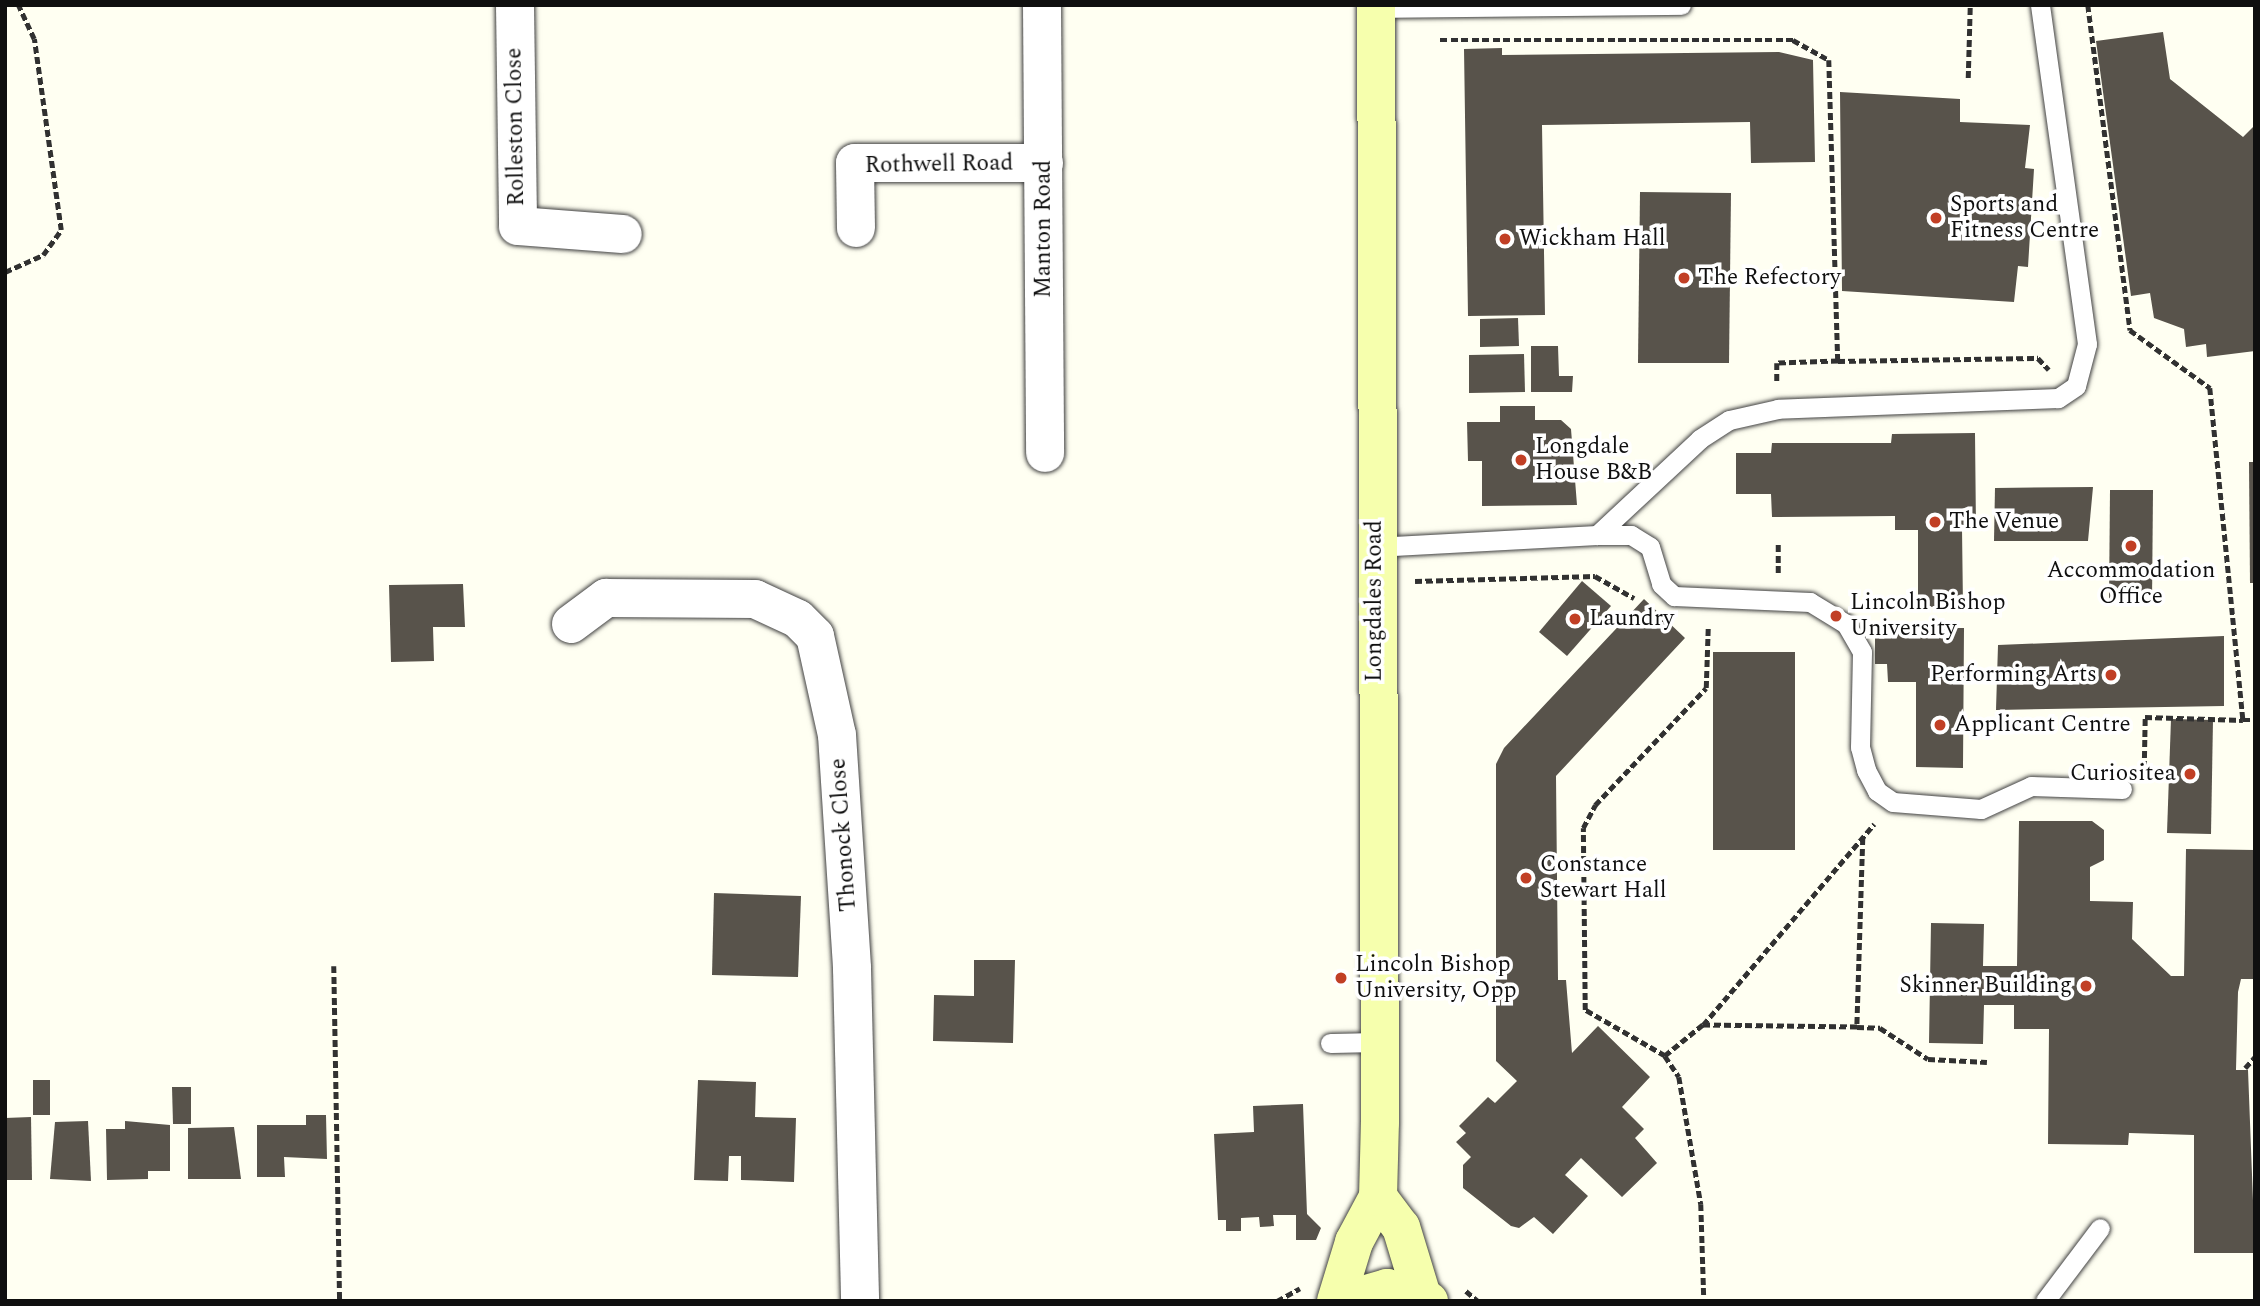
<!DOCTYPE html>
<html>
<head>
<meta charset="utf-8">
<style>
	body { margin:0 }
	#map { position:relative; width:2260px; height:1306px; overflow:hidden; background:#fffff2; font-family:Spectral,serif }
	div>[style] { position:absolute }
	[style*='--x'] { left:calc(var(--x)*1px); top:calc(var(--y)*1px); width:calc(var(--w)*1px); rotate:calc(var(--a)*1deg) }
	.building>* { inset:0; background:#58534b }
	.path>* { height:4.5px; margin-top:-2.25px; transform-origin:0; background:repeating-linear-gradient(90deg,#313131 0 7px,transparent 0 10.5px) }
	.roads { filter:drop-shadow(0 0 2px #424242) drop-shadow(0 0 2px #424242) }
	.lane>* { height:19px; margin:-9.5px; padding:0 9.5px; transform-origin:9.5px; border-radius:9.5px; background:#fff }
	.street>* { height:38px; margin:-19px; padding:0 19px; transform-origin:19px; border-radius:19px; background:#fff }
	.secondary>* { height:38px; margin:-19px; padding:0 19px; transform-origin:19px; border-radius:19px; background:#f6ffad }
	.dots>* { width:19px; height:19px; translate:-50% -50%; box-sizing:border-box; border:4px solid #fff; border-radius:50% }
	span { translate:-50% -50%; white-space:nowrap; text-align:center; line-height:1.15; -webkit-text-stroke:7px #fff; paint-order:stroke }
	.street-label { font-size:23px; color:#0f0f0f }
	.poi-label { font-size:23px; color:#0f0f0f }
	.left { translate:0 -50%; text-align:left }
	.right { translate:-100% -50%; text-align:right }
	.frame { position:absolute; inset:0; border:7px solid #0f0f0f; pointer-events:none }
</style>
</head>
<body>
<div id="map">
	<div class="building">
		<div style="clip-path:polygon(2163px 32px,2170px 79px,2243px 137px,2255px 125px,2255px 351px,2207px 357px,2206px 344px,2186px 347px,2184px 329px,2154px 318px,2150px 293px,2131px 296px,2096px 41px)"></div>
		<div style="clip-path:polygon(1502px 48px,1502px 55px,1779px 52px,1813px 60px,1815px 162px,1751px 163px,1750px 122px,1542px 125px,1545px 315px,1468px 316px,1464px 49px)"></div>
		<div style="clip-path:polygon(1840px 92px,1960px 99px,1960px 122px,2030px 125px,2025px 168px,2034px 169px,2028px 267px,2018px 266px,2014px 302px,1842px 291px)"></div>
		<div style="clip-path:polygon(1640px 192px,1731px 193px,1729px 363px,1638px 363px)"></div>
		<div style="clip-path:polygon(1518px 318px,1519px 346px,1480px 347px,1480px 319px)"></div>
		<div style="clip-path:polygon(1531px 346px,1558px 346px,1559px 376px,1573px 376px,1572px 392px,1531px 392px)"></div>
		<div style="clip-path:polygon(1524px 354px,1525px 392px,1469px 393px,1469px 355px)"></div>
		<div style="clip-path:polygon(1500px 406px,1535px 406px,1535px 420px,1561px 420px,1571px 429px,1577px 505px,1482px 506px,1482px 461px,1468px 461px,1467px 422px,1500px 422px)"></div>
		<div style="clip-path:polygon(1975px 433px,1976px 528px,1962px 528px,1963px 607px,1918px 607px,1918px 530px,1895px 530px,1895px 516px,1772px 517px,1771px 494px,1736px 494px,1736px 453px,1771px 453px,1772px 443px,1891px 443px,1892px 434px)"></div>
		<div style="clip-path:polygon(2249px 462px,2255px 462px,2255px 583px,2250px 583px)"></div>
		<div style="clip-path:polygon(2093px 487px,2088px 541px,1994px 541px,1995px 488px)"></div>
		<div style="clip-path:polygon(2110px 490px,2153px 490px,2152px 603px,2109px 603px)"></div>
		<div style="clip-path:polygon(1582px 581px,1611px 606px,1567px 656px,1539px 632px)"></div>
		<div style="clip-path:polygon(463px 584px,465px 627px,433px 627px,434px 661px,391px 662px,389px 585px)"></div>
		<div style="clip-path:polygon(1644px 599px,1685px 638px,1556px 776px,1558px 980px,1566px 980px,1572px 1053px,1598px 1026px,1650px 1077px,1622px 1107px,1644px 1129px,1635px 1138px,1657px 1163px,1622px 1197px,1581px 1158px,1565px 1175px,1588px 1196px,1553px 1234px,1534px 1217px,1519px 1228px,1511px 1226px,1463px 1188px,1463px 1165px,1471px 1157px,1456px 1142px,1466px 1133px,1459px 1126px,1488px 1097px,1495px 1103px,1517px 1081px,1496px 1061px,1496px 764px,1504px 748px)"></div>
		<div style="clip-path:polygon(1875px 628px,1964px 628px,1963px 768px,1916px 767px,1916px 682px,1888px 682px,1887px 664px,1875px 664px)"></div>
		<div style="clip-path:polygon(2224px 636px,2224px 706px,1996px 710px,1998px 645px)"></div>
		<div style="clip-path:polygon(1713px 652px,1795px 652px,1795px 850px,1713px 850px)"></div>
		<div style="clip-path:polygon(2171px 719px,2213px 720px,2211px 834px,2167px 833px)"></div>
		<div style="clip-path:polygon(2019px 821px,2092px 821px,2104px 830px,2104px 860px,2090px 867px,2090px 901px,2133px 902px,2132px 939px,2171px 976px,2184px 976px,2186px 849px,2255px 850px,2255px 979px,2241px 979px,2238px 992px,2236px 1070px,2248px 1070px,2255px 1253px,2194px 1253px,2194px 1135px,2129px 1133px,2128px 1145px,2048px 1144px,2049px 1029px,2014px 1029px,2014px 1005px,1984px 1005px,1983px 1044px,1929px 1043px,1931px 923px,1984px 924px,1983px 966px,2017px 966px)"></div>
		<div style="clip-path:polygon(714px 893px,801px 896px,798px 977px,712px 975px)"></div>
		<div style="clip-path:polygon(974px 960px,1015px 960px,1013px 1043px,933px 1041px,934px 995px,974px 996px)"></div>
		<div style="clip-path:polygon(33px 1080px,50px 1080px,50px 1115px,33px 1115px)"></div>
		<div style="clip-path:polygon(698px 1080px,756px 1082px,755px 1117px,796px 1118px,794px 1182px,741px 1180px,741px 1156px,729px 1156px,728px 1181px,694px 1180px)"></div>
		<div style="clip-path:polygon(172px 1087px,191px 1087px,191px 1124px,173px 1124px)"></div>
		<div style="clip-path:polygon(1303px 1104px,1307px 1214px,1321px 1228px,1316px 1240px,1296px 1240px,1296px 1215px,1273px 1215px,1274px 1226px,1260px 1227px,1259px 1217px,1241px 1218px,1241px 1231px,1226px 1231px,1226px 1220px,1218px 1220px,1214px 1134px,1254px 1132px,1253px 1106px)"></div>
		<div style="clip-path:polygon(306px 1115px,326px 1115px,327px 1159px,284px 1157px,285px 1177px,257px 1177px,257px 1125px,306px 1125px)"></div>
		<div style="clip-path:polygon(31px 1117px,32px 1180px,5px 1180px,5px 1118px)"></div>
		<div style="clip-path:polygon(88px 1121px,91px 1181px,50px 1179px,55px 1122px)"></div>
		<div style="clip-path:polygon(125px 1121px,170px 1125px,170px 1171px,148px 1171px,148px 1179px,107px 1180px,106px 1129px,125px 1129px)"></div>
		<div style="clip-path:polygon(234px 1127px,241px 1179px,188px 1179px,188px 1128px)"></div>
	</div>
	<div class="path">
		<div style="--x:2088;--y:5;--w:328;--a:82.6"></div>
		<div style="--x:2130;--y:330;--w:99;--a:35.9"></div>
		<div style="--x:2210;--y:388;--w:334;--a:84.3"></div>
		<div style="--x:2243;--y:720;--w:12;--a:0"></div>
		<div style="--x:1440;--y:40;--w:353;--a:0"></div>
		<div style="--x:1793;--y:40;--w:41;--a:29.1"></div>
		<div style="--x:1829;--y:60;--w:301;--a:88.3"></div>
		<div style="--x:1838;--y:361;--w:61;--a:178.1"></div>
		<div style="--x:1777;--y:363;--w:19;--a:90"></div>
		<div style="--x:1968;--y:78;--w:73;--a:-88.4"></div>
		<div style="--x:5;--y:272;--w:42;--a:-24.1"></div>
		<div style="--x:43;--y:255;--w:31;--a:-54"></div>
		<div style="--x:61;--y:230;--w:193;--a:-98"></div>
		<div style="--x:34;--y:39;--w:38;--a:-115"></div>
		<div style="--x:1838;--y:361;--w:200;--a:-0.9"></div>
		<div style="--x:2038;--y:358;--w:16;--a:47"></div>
		<div style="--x:1778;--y:573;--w:30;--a:-90"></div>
		<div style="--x:1415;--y:581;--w:180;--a:-1.6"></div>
		<div style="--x:1595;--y:576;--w:45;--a:29.4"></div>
		<div style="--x:2144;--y:768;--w:51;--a:-88.9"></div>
		<div style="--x:2145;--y:717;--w:98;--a:1.8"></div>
		<div style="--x:1863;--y:838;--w:189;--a:91.8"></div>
		<div style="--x:1857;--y:1027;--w:23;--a:2"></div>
		<div style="--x:1880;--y:1028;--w:57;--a:32.9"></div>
		<div style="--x:1928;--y:1059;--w:59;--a:2.9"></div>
		<div style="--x:334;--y:966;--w:335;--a:89"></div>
		<div style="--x:1703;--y:1025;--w:49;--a:140.8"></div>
		<div style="--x:1665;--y:1056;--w:92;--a:-150.1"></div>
		<div style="--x:1585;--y:1010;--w:182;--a:-90.6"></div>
		<div style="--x:1583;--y:828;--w:26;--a:-62"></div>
		<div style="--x:1595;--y:805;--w:161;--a:-46.5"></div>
		<div style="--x:1706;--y:688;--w:61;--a:-88.1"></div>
		<div style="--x:1857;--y:1027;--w:154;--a:-179.3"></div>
		<div style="--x:1703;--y:1025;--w:264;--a:-49.6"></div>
		<div style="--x:1665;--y:1056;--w:25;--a:56"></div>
		<div style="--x:1679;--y:1077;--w:129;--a:80.2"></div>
		<div style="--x:1701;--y:1204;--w:97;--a:88.2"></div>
		<div style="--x:2245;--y:1068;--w:15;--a:-48"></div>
		<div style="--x:1466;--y:1291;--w:16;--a:40"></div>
		<div style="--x:1277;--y:1301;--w:26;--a:-29"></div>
	</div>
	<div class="roads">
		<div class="lane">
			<div style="--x:2040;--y:5;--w:342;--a:82.1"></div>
			<div style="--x:2087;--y:344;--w:43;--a:104.7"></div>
			<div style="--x:2076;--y:386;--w:22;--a:146"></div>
			<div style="--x:2058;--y:398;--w:280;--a:177.8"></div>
			<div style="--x:1778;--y:409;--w:50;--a:167.3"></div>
			<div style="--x:1729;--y:420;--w:35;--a:147"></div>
			<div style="--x:1700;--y:439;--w:141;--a:137"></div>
			<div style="--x:1597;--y:535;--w:34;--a:0"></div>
			<div style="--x:1631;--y:535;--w:22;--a:32"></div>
			<div style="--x:1650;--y:547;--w:39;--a:73"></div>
			<div style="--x:1661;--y:584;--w:18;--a:43"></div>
			<div style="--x:1674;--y:596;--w:136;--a:2.5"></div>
			<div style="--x:1810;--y:602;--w:42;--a:31.4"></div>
			<div style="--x:1846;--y:624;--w:32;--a:60"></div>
			<div style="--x:1862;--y:652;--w:95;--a:91.2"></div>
			<div style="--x:1860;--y:747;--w:24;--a:75"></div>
			<div style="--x:1866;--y:770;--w:24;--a:62"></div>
			<div style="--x:1877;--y:791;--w:19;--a:35"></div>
			<div style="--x:1893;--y:802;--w:88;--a:4.5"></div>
			<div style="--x:1981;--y:809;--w:55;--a:-24.7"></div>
			<div style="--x:2031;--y:786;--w:91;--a:1.9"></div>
			<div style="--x:1376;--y:8;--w:305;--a:-0.6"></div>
			<div style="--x:1375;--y:547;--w:222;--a:-3.1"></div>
			<div style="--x:1330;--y:1043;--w:48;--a:-1.2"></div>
			<div style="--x:2045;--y:1301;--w:91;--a:-53"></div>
		</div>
		<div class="street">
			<div style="--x:515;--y:5;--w:221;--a:89.2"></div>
			<div style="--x:518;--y:226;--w:105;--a:4.4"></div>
			<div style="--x:1042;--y:5;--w:448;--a:89.6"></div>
			<div style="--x:856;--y:228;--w:65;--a:-90.9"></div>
			<div style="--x:855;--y:163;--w:189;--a:0"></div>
			<div style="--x:571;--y:624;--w:44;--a:-36.6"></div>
			<div style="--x:606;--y:598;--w:149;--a:0.4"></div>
			<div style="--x:755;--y:599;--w:47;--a:24.9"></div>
			<div style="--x:798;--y:619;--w:24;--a:45"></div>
			<div style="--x:815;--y:636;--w:101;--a:77.5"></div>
			<div style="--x:837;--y:735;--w:234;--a:86.3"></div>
			<div style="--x:852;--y:969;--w:332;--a:88.6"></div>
		</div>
		<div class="secondary">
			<div style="--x:1378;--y:1197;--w:38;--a:53"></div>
			<div style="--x:1401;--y:1227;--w:72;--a:73.1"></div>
			<div style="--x:1336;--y:1301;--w:62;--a:-73"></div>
			<div style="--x:1354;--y:1242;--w:51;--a:-61.9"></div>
			<div style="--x:1378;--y:1197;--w:74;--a:-88.5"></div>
			<div style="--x:1380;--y:1123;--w:1118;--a:-90.2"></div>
			<div style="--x:1342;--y:1301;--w:47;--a:-16.1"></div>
			<div style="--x:1387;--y:1288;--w:44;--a:17.2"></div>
		</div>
	</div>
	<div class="dots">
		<div style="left:1936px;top:218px;background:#c13f25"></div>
		<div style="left:1505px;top:239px;background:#c13f25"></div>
		<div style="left:1684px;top:278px;background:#c13f25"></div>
		<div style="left:1521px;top:460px;background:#c13f25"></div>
		<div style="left:1935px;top:522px;background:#c13f25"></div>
		<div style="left:2131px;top:546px;background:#c13f25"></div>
		<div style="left:1836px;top:616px;background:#c13f25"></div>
		<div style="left:1575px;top:619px;background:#c13f25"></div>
		<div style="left:2111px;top:675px;background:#c13f25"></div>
		<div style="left:1940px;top:725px;background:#c13f25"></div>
		<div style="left:2190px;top:774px;background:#c13f25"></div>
		<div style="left:1526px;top:878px;background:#c13f25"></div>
		<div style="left:1341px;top:978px;background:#c13f25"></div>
		<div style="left:2086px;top:986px;background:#c13f25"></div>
	</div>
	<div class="street-label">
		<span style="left:516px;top:127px;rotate:-91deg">Rolleston Close</span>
		<span style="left:939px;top:165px;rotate:-1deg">Rothwell Road</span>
		<span style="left:1044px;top:229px;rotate:-90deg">Manton Road</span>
		<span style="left:1375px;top:601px;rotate:-90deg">Longdales Road</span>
		<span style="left:844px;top:835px;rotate:-94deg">Thonock Close</span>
	</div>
	<div class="poi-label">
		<span class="left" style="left:1950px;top:218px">Sports and<br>Fitness Centre</span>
		<span class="left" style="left:1519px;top:239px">Wickham Hall</span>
		<span class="left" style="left:1698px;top:278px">The Refectory</span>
		<span class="left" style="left:1535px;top:460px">Longdale<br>House B&amp;B</span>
		<span class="left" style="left:1949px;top:522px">The Venue</span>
		<span style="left:2131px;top:584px">Accommodation<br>Office</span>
		<span class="left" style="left:1850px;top:616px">Lincoln Bishop<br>University</span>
		<span class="left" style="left:1589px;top:619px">Laundry</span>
		<span class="right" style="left:2097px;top:675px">Performing Arts</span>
		<span class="left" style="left:1954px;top:725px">Applicant Centre</span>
		<span class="right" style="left:2176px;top:774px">Curiositea</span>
		<span class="left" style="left:1540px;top:878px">Constance<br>Stewart Hall</span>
		<span class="left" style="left:1355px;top:978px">Lincoln Bishop<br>University, Opp</span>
		<span class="right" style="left:2072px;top:986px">Skinner Building</span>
	</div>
	<div class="frame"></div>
</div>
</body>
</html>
